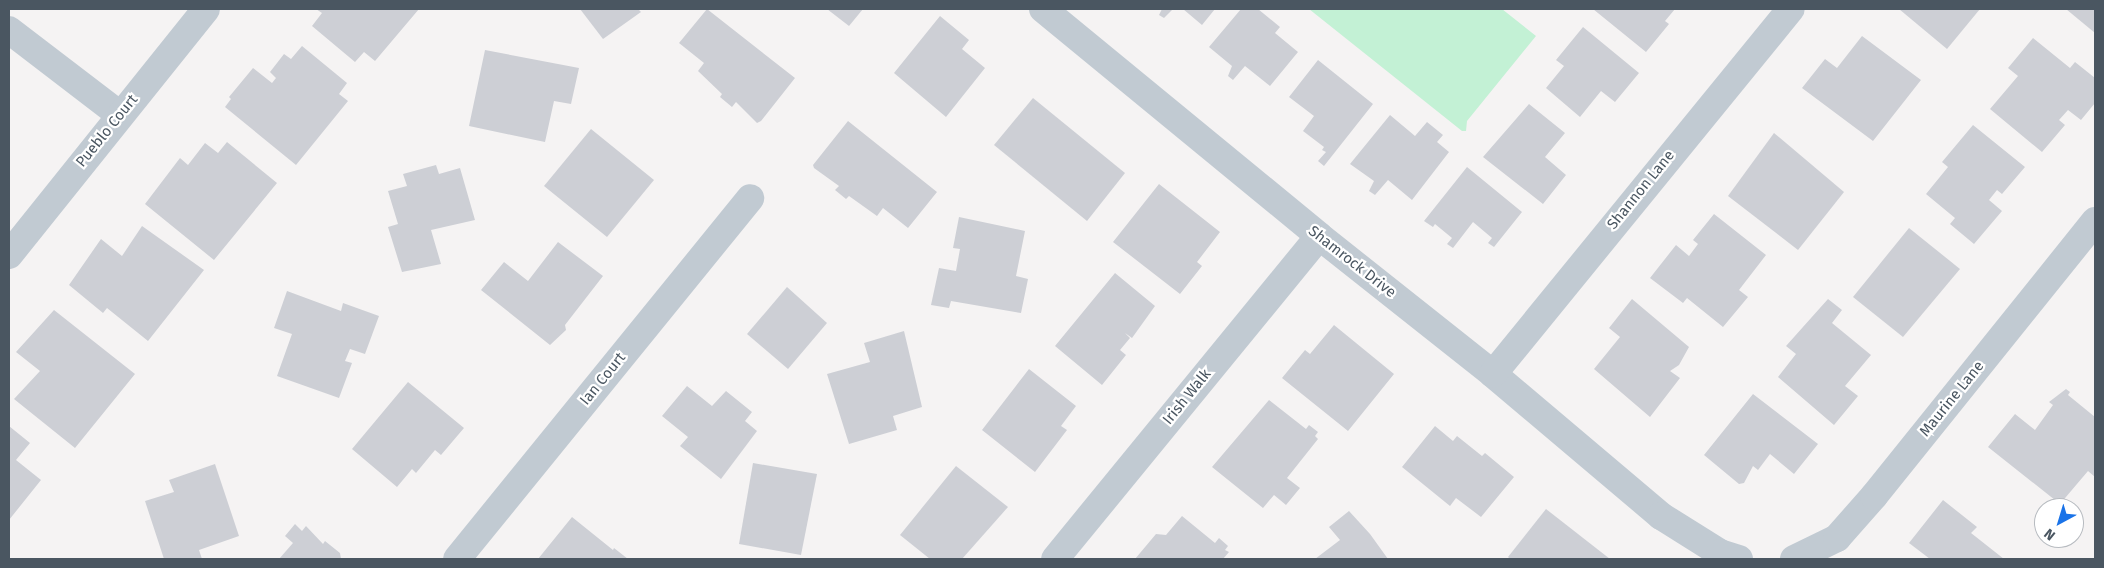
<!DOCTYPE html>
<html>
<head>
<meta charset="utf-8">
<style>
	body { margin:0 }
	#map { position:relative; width:2104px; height:568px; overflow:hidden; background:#f5f3f3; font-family:"Fira Sans",sans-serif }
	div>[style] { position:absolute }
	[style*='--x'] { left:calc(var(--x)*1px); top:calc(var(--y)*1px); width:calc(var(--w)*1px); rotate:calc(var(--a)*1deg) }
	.green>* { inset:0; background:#c3f1d5 }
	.building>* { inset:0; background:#cdcfd5 }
	.minor>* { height:28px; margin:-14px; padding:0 14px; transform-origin:14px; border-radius:14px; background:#c1cad2 }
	span { translate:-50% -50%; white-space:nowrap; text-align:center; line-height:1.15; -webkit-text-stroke:4.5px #fff; paint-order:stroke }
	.street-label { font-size:15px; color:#4a5661 }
	.frame { position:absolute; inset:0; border:10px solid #4a5661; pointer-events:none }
	.north { position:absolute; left:2034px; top:498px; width:50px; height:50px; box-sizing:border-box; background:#fff; border:1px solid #b7bbc0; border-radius:50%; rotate:219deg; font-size:14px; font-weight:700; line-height:20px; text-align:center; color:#4a5661 }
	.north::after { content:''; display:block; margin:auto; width:18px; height:22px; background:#1a73e8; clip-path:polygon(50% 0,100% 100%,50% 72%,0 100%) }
</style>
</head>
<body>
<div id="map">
	<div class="green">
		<div style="clip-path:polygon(1309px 9px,1502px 9px,1536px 36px,1467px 121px,1466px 131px,1462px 131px)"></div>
	</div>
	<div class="building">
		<div style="clip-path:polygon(316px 9px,419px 9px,375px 61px,364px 52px,355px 62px,312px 26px,322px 13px)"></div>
		<div style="clip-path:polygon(580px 9px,638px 9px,641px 12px,603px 39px)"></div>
		<div style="clip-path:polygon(707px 9px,795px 78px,761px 121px,757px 123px,736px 102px,732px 107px,720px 97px,722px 94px,698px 71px,704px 63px,679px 43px)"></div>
		<div style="clip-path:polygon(827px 9px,863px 9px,849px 26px)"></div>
		<div style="clip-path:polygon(1162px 9px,1173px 9px,1164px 18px,1159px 15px)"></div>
		<div style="clip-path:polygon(1183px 9px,1215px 9px,1202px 25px)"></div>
		<div style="clip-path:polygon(1241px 9px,1258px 9px,1280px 27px,1275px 33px,1298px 52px,1270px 86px,1245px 66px,1233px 80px,1228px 76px,1232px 66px,1209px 47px)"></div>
		<div style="clip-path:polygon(1593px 9px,1675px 9px,1665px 21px,1669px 24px,1646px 52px)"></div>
		<div style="clip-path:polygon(1899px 9px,1980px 9px,1947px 49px)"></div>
		<div style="clip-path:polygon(2066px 9px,2095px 9px,2095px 33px)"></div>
		<div style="clip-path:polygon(940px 16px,969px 40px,962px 49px,985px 68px,946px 117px,894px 73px)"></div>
		<div style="clip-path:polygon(1583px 27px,1639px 73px,1615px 102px,1601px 91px,1580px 117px,1546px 88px,1564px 66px,1556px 60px)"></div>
		<div style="clip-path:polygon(1862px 36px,1921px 80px,1873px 141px,1802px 88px,1825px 59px,1837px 68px)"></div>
		<div style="clip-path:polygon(2033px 38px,2070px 68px,2075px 62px,2095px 78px,2095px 103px,2081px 120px,2068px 110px,2059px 120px,2065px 125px,2042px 152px,1990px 109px,2018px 76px,2008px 68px)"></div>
		<div style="clip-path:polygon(302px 46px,347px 83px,339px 94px,348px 101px,296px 165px,225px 107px,231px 99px,229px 97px,253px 68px,272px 83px,276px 78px,270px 72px,284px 54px,291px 59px)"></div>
		<div style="clip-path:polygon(485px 50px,579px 68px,571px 104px,554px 101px,545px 142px,469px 126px)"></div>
		<div style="clip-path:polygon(1318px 60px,1373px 104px,1324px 166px,1318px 161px,1326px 152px,1322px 150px,1324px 147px,1303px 131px,1314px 116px,1289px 97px)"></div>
		<div style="clip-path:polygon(1033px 98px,1125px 173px,1087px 221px,994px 145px)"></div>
		<div style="clip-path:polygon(1529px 104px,1565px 133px,1545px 157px,1566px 175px,1543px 204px,1483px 157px)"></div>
		<div style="clip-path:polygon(1390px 115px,1415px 136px,1427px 122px,1443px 135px,1437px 142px,1449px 152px,1412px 200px,1388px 180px,1375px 195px,1369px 191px,1374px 181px,1350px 164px)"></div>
		<div style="clip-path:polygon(848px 121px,937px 192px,908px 228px,883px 208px,877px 216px,849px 196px,846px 199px,835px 190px,839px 186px,814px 168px,813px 165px)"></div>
		<div style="clip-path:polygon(1973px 125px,2025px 167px,2002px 194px,1997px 190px,1989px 200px,2002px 211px,1974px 244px,1950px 224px,1955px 218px,1926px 194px,1948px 167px,1942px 162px)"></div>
		<div style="clip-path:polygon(591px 129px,654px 180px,607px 237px,544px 186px)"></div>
		<div style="clip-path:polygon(1774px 133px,1844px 192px,1798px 250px,1728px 196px)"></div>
		<div style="clip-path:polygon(227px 142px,277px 183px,214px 260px,145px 204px,180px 158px,188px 165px,205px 143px,218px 153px)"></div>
		<div style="clip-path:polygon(436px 165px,439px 174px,460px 168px,475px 220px,431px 230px,441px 264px,402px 272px,388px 227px,398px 224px,388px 191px,407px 186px,403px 174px)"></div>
		<div style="clip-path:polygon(1467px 167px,1522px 212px,1494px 247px,1488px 243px,1492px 238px,1473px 222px,1453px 248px,1447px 244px,1452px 238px,1435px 224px,1433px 227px,1424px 221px)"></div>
		<div style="clip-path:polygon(1159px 184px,1220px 232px,1197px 262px,1202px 266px,1180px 294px,1113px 242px)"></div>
		<div style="clip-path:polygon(1714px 214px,1766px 255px,1739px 290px,1748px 297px,1723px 327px,1687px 298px,1683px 303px,1650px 278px,1676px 245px,1689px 256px,1698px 244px,1693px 240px)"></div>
		<div style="clip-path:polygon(959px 217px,1025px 231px,1016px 276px,1028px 279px,1021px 313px,951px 301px,949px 308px,931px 305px,939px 268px,956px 271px,960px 249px,953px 248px)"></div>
		<div style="clip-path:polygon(142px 226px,204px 270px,148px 341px,107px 308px,103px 313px,69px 285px,101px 239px,122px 256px)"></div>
		<div style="clip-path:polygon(1909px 228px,1960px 269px,1903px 337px,1853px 297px)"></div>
		<div style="clip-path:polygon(558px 242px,603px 276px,565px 325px,566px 330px,550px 345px,481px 290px,504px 262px,528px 281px)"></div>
		<div style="clip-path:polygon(1115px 273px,1155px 306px,1132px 338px,1125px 333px,1130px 338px,1120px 350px,1126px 355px,1102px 385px,1055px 346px)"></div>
		<div style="clip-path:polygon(787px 287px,827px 323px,788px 369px,747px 334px)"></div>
		<div style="clip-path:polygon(287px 291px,341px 311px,343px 303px,379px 316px,365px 354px,350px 349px,345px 361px,352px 363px,339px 398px,277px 376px,292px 334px,274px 328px)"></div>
		<div style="clip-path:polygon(1632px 299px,1689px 347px,1679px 365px,1670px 371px,1680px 378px,1650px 417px,1594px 369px,1620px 337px,1609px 328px)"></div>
		<div style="clip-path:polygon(1828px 299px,1842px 310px,1832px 323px,1871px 355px,1845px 386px,1858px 396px,1834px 425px,1778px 377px,1796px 354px,1786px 346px)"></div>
		<div style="clip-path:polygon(54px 310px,135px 374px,75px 448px,14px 399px,40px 371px,16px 352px)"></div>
		<div style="clip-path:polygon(1334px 325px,1394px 374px,1348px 431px,1282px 378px,1305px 350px,1310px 354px)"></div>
		<div style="clip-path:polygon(904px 331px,922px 407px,893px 416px,897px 430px,849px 444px,827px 374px,870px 362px,864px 343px)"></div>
		<div style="clip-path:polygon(1029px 369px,1076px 406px,1061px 426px,1067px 430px,1035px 472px,982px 430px)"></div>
		<div style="clip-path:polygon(408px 382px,464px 428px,441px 455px,435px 450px,416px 473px,412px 469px,397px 487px,352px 449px)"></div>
		<div style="clip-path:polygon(687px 386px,712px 406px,726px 391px,752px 412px,745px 421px,757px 431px,721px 479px,680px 446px,688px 437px,662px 416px)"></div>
		<div style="clip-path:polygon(2066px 389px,2070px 392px,2068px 395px,2095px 417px,2095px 477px,2088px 471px,2060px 504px,1988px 447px,2015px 414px,2035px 430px,2053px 405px,2049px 402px)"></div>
		<div style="clip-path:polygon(1753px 394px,1818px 444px,1794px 474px,1770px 454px,1758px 470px,1753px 466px,1744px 483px,1739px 484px,1704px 455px)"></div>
		<div style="clip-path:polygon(1269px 400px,1306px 429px,1309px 425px,1318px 432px,1315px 436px,1318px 439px,1287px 478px,1300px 488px,1286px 505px,1274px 495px,1263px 508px,1212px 467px)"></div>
		<div style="clip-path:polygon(9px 426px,30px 443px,16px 460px,41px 480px,9px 520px)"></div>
		<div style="clip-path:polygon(1435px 426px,1453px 441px,1457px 436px,1482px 456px,1485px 453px,1514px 477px,1481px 517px,1456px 498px,1450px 506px,1402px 467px)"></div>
		<div style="clip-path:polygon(753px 463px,817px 474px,801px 555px,739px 544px)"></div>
		<div style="clip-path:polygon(215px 464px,239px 536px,199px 550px,202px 559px,164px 559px,145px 501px,174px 492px,169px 480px)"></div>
		<div style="clip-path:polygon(956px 466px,1008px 507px,962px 559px,930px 559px,900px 535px)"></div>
		<div style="clip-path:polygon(1943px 500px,1977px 527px,1971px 533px,2004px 559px,1930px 559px,1909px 543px)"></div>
		<div style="clip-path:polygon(1546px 509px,1610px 559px,1510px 559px,1508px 557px)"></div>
		<div style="clip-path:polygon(1349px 511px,1370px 534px,1388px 559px,1315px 559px,1340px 540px,1329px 527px)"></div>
		<div style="clip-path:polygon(1182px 516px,1215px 543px,1219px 538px,1228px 546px,1225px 550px,1229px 552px,1223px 559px,1135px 559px,1156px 534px,1166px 535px)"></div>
		<div style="clip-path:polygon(572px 517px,613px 550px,614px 548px,628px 559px,538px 559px)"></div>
		<div style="clip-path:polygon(295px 524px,302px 531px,306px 526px,323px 544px,325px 541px,340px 553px,341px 559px,279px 559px,293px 543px,285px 536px)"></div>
	</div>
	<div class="minor">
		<div style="--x:1043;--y:9;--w:357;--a:39.4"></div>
		<div style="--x:1319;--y:236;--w:222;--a:38.4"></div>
		<div style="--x:1493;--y:374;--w:220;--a:40.2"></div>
		<div style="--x:1661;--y:516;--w:70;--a:32.1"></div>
		<div style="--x:1720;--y:553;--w:20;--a:18"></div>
		<div style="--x:9;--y:30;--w:140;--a:37.4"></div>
		<div style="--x:9;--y:255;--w:315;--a:-51.3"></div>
		<div style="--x:1493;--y:374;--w:471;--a:-50.8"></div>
		<div style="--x:457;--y:559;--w:465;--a:-50.9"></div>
		<div style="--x:1055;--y:559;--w:417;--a:-50.7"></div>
		<div style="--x:1794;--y:559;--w:48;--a:-26"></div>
		<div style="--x:1837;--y:538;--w:56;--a:-48.6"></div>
		<div style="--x:1874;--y:496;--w:353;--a:-51.2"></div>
	</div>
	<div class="street-label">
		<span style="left:107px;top:131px;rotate:-51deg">Pueblo Court</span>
		<span style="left:1641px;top:190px;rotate:-51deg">Shannon Lane</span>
		<span style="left:1352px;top:262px;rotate:38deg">Shamrock Drive</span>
		<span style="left:603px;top:379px;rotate:-51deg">Ian Court</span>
		<span style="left:1187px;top:397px;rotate:-51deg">Irish Walk</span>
		<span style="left:1952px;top:399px;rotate:-51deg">Maurine Lane</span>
	</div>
	<div class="frame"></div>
	<div class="north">N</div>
</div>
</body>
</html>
